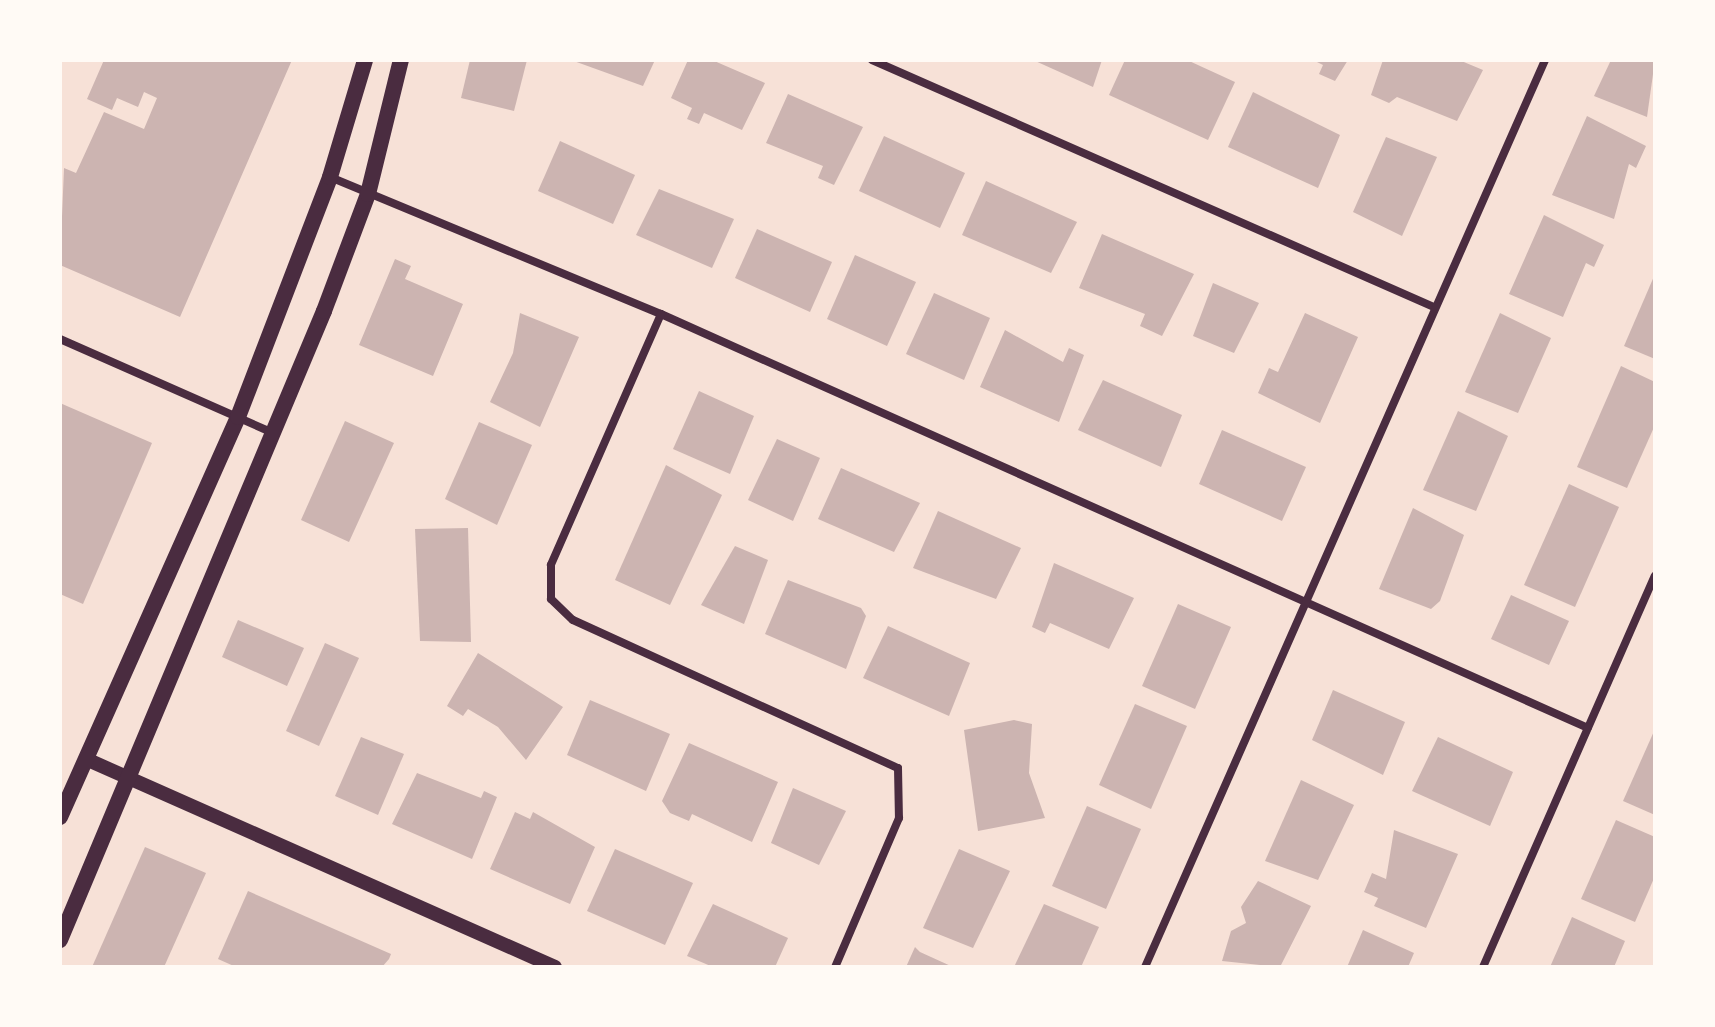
<!DOCTYPE html>
<html>
<head>
<meta charset="utf-8">
<style>
	body { margin:0 }
	#map { position:relative; width:1715px; height:1027px; overflow:hidden; background:#f7e1d7; font-family:"Sofia Sans Condensed",sans-serif }
	div>[style] { position:absolute }
	[style*='--x'] { left:calc(var(--x)*1px); top:calc(var(--y)*1px); width:calc(var(--w)*1px); rotate:calc(var(--a)*1deg) }
	.building>* { inset:0; background:#ccb4b1 }
	.minor>* { height:8px; margin:-4px; padding:0 4px; transform-origin:4px; border-radius:4px; background:#4a2c40 }
	.tertiary>* { height:14px; margin:-7px; padding:0 7px; transform-origin:7px; border-radius:7px; background:#4a2c40 }
	.secondary>* { height:16px; margin:-8px; padding:0 8px; transform-origin:8px; border-radius:8px; background:#4a2c40 }
	span { translate:-50% -50%; white-space:nowrap; text-align:center; line-height:1.15; -webkit-text-stroke:6px #fffaf5; paint-order:stroke }
	.frame { position:absolute; inset:0; border:62px solid #fffaf5; pointer-events:none }
</style>
</head>
<body>
<div id="map">
	<div class="building">
		<div style="clip-path:polygon(104px 60px,292px 60px,180px 317px,60px 265px,64px 168px,76px 173px,104px 112px,144px 129px,157px 98px,144px 92px,138px 107px,117px 98px,112px 110px,87px 99px)"></div>
		<div style="clip-path:polygon(470px 60px,527px 60px,514px 111px,461px 98px)"></div>
		<div style="clip-path:polygon(571px 60px,655px 60px,643px 86px)"></div>
		<div style="clip-path:polygon(688px 60px,712px 60px,765px 83px,742px 130px,704px 113px,699px 124px,687px 119px,692px 108px,671px 98px)"></div>
		<div style="clip-path:polygon(1033px 60px,1102px 60px,1093px 87px)"></div>
		<div style="clip-path:polygon(1125px 60px,1187px 60px,1235px 82px,1208px 140px,1109px 95px)"></div>
		<div style="clip-path:polygon(1313px 60px,1348px 60px,1335px 81px,1319px 74px,1323px 65px)"></div>
		<div style="clip-path:polygon(1383px 60px,1459px 60px,1483px 70px,1457px 121px,1397px 97px,1389px 103px,1371px 95px)"></div>
		<div style="clip-path:polygon(1611px 60px,1655px 60px,1647px 117px,1594px 96px)"></div>
		<div style="clip-path:polygon(1253px 92px,1340px 135px,1318px 188px,1228px 147px)"></div>
		<div style="clip-path:polygon(788px 94px,863px 127px,834px 185px,818px 178px,823px 166px,766px 143px)"></div>
		<div style="clip-path:polygon(1587px 116px,1646px 146px,1636px 168px,1629px 164px,1614px 219px,1552px 195px)"></div>
		<div style="clip-path:polygon(884px 136px,965px 173px,940px 228px,859px 191px)"></div>
		<div style="clip-path:polygon(1386px 137px,1437px 157px,1402px 236px,1353px 212px)"></div>
		<div style="clip-path:polygon(560px 141px,635px 175px,613px 224px,538px 191px)"></div>
		<div style="clip-path:polygon(986px 181px,1077px 222px,1051px 273px,962px 235px)"></div>
		<div style="clip-path:polygon(659px 189px,734px 219px,712px 268px,636px 235px)"></div>
		<div style="clip-path:polygon(1544px 215px,1604px 245px,1594px 267px,1586px 263px,1563px 317px,1509px 294px)"></div>
		<div style="clip-path:polygon(757px 229px,832px 262px,810px 312px,735px 278px)"></div>
		<div style="clip-path:polygon(1102px 234px,1194px 274px,1162px 336px,1140px 326px,1145px 314px,1079px 288px)"></div>
		<div style="clip-path:polygon(855px 255px,916px 282px,887px 346px,827px 319px)"></div>
		<div style="clip-path:polygon(395px 259px,411px 266px,405px 279px,463px 304px,433px 376px,359px 345px)"></div>
		<div style="clip-path:polygon(1655px 274px,1655px 359px,1624px 346px)"></div>
		<div style="clip-path:polygon(1213px 283px,1259px 303px,1234px 353px,1193px 336px)"></div>
		<div style="clip-path:polygon(934px 293px,990px 318px,964px 380px,906px 354px)"></div>
		<div style="clip-path:polygon(520px 313px,579px 337px,540px 427px,490px 402px,513px 353px)"></div>
		<div style="clip-path:polygon(1305px 313px,1358px 337px,1320px 423px,1258px 393px,1269px 368px,1278px 372px)"></div>
		<div style="clip-path:polygon(1500px 313px,1551px 338px,1518px 413px,1465px 392px)"></div>
		<div style="clip-path:polygon(1005px 330px,1063px 362px,1069px 348px,1084px 355px,1059px 422px,980px 387px)"></div>
		<div style="clip-path:polygon(1621px 366px,1655px 382px,1655px 425px,1627px 488px,1577px 467px)"></div>
		<div style="clip-path:polygon(1103px 380px,1182px 415px,1161px 467px,1078px 430px)"></div>
		<div style="clip-path:polygon(699px 391px,754px 416px,730px 474px,673px 449px)"></div>
		<div style="clip-path:polygon(60px 403px,152px 443px,83px 604px,60px 594px)"></div>
		<div style="clip-path:polygon(1458px 411px,1508px 436px,1476px 511px,1423px 490px)"></div>
		<div style="clip-path:polygon(345px 421px,394px 443px,349px 542px,301px 520px)"></div>
		<div style="clip-path:polygon(479px 422px,532px 445px,497px 525px,445px 499px)"></div>
		<div style="clip-path:polygon(1222px 430px,1306px 467px,1282px 521px,1199px 484px)"></div>
		<div style="clip-path:polygon(777px 439px,820px 458px,793px 521px,748px 500px)"></div>
		<div style="clip-path:polygon(666px 465px,722px 495px,670px 605px,615px 580px)"></div>
		<div style="clip-path:polygon(841px 468px,920px 503px,894px 552px,818px 519px)"></div>
		<div style="clip-path:polygon(1569px 484px,1619px 507px,1575px 607px,1524px 585px)"></div>
		<div style="clip-path:polygon(1413px 508px,1464px 535px,1440px 601px,1431px 609px,1379px 589px)"></div>
		<div style="clip-path:polygon(938px 511px,1021px 548px,996px 599px,913px 568px)"></div>
		<div style="clip-path:polygon(468px 528px,471px 642px,420px 641px,415px 529px)"></div>
		<div style="clip-path:polygon(735px 546px,768px 560px,744px 624px,701px 605px)"></div>
		<div style="clip-path:polygon(1054px 563px,1134px 598px,1109px 649px,1050px 623px,1045px 633px,1032px 627px)"></div>
		<div style="clip-path:polygon(788px 580px,861px 608px,866px 616px,846px 669px,765px 634px)"></div>
		<div style="clip-path:polygon(1511px 595px,1569px 621px,1549px 665px,1491px 639px)"></div>
		<div style="clip-path:polygon(1178px 604px,1231px 627px,1195px 709px,1142px 686px)"></div>
		<div style="clip-path:polygon(238px 620px,304px 648px,287px 686px,222px 657px)"></div>
		<div style="clip-path:polygon(888px 626px,970px 663px,949px 716px,863px 678px)"></div>
		<div style="clip-path:polygon(325px 643px,359px 658px,319px 746px,286px 731px)"></div>
		<div style="clip-path:polygon(478px 653px,563px 707px,526px 760px,498px 727px,468px 709px,463px 716px,447px 706px)"></div>
		<div style="clip-path:polygon(1333px 690px,1405px 722px,1383px 775px,1312px 740px)"></div>
		<div style="clip-path:polygon(590px 700px,670px 734px,646px 791px,567px 755px)"></div>
		<div style="clip-path:polygon(1135px 704px,1187px 726px,1151px 809px,1099px 785px)"></div>
		<div style="clip-path:polygon(1014px 720px,1032px 724px,1029px 773px,1045px 818px,978px 831px,964px 730px)"></div>
		<div style="clip-path:polygon(1655px 729px,1655px 815px,1623px 801px)"></div>
		<div style="clip-path:polygon(361px 737px,404px 754px,378px 815px,335px 796px)"></div>
		<div style="clip-path:polygon(1438px 737px,1513px 772px,1490px 826px,1412px 791px)"></div>
		<div style="clip-path:polygon(689px 743px,778px 782px,752px 842px,692px 814px,689px 821px,670px 813px,662px 801px)"></div>
		<div style="clip-path:polygon(417px 773px,481px 798px,484px 791px,497px 797px,472px 859px,392px 824px)"></div>
		<div style="clip-path:polygon(1301px 780px,1354px 805px,1318px 880px,1265px 861px)"></div>
		<div style="clip-path:polygon(793px 788px,846px 811px,819px 865px,771px 843px)"></div>
		<div style="clip-path:polygon(1087px 806px,1141px 829px,1106px 909px,1052px 886px)"></div>
		<div style="clip-path:polygon(515px 812px,530px 819px,533px 812px,595px 847px,570px 904px,490px 869px)"></div>
		<div style="clip-path:polygon(1616px 820px,1655px 837px,1655px 876px,1635px 922px,1581px 899px)"></div>
		<div style="clip-path:polygon(1394px 830px,1458px 854px,1426px 928px,1374px 906px,1378px 898px,1364px 892px,1372px 873px,1386px 879px)"></div>
		<div style="clip-path:polygon(145px 847px,206px 873px,164px 967px,92px 967px)"></div>
		<div style="clip-path:polygon(615px 849px,693px 883px,665px 945px,587px 911px)"></div>
		<div style="clip-path:polygon(959px 849px,1010px 871px,973px 948px,923px 928px)"></div>
		<div style="clip-path:polygon(1258px 881px,1311px 906px,1280px 967px,1222px 961px,1231px 931px,1246px 923px,1241px 907px)"></div>
		<div style="clip-path:polygon(248px 891px,391px 954px,389px 959px,382px 967px,236px 967px,218px 959px)"></div>
		<div style="clip-path:polygon(713px 904px,788px 938px,775px 967px,713px 967px,687px 956px)"></div>
		<div style="clip-path:polygon(1044px 904px,1099px 927px,1081px 967px,1014px 967px)"></div>
		<div style="clip-path:polygon(1572px 917px,1625px 941px,1614px 967px,1550px 967px)"></div>
		<div style="clip-path:polygon(1363px 930px,1414px 953px,1408px 967px,1347px 967px)"></div>
		<div style="clip-path:polygon(915px 947px,920px 952px,953px 967px,906px 967px)"></div>
	</div>
	<div class="minor">
		<div style="--x:872;--y:60;--w:614;--a:23.73"></div>
		<div style="--x:330;--y:177;--w:358;--a:22.5"></div>
		<div style="--x:661;--y:314;--w:1015;--a:24.07"></div>
		<div style="--x:661;--y:314;--w:274;--a:113.7"></div>
		<div style="--x:551;--y:565;--w:34;--a:90"></div>
		<div style="--x:551;--y:599;--w:30;--a:44"></div>
		<div style="--x:573;--y:620;--w:357;--a:24.5"></div>
		<div style="--x:898;--y:768;--w:50;--a:88.9"></div>
		<div style="--x:899;--y:818;--w:162;--a:113.2"></div>
		<div style="--x:60;--y:339;--w:233;--a:23.8"></div>
		<div style="--x:1145;--y:967;--w:991;--a:-66.2"></div>
		<div style="--x:1483;--y:967;--w:427;--a:-66.3"></div>
	</div>
	<div class="tertiary">
		<div style="--x:86;--y:759;--w:513;--a:23.92"></div>
	</div>
	<div class="secondary">
		<div style="--x:60;--y:817;--w:438;--a:-66"></div>
		<div style="--x:238;--y:417;--w:257;--a:-69"></div>
		<div style="--x:330;--y:177;--w:122;--a:-73.3"></div>
		<div style="--x:60;--y:940;--w:682;--a:-67.23"></div>
		<div style="--x:324;--y:311;--w:125;--a:-69.4"></div>
		<div style="--x:368;--y:194;--w:138;--a:-76.2"></div>
	</div>
	<div class="frame"></div>
</div>
</body>
</html>
